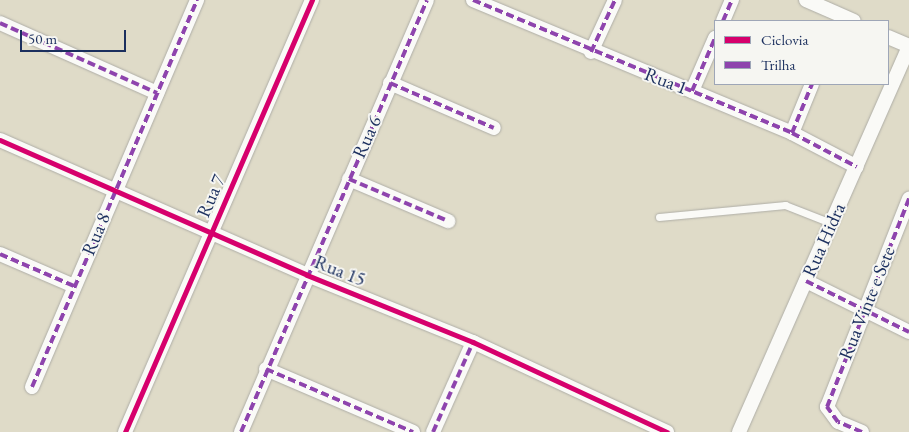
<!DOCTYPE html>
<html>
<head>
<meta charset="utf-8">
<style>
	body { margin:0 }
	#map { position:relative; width:909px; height:432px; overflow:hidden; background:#dfdbc8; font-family:"EB Garamond",serif }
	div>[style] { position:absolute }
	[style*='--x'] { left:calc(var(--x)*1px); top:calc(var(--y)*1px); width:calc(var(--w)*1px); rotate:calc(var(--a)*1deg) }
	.roads { filter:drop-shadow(0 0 1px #aeada6) drop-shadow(0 0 1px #aeada6) }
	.service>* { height:7px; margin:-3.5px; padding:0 3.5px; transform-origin:3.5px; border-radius:3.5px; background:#fafaf7 }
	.minor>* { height:14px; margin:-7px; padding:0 7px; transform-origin:7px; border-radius:7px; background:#fafaf7 }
	.quiet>* { height:4px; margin-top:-2px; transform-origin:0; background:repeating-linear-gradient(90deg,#8e44ad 0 8px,transparent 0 12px) }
	.cycleway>* { height:5px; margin:-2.5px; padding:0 2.5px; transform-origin:2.5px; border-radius:2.5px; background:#d6006c }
	span { translate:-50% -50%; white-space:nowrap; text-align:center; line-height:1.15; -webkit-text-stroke:4px #f6f6f2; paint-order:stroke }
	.street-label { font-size:19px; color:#1b2f5e }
	.legend { position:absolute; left:714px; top:20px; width:175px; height:65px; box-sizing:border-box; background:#f6f6f2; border:1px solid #9ea6b7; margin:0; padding:6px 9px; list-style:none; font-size:15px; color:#1b2f5e }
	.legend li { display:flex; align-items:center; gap:10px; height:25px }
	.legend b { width:25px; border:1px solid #9ea6b7 }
	.scale { position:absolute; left:20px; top:30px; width:106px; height:22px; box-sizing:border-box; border:2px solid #1b2f5e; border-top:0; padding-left:6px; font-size:15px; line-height:18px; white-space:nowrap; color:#1b2f5e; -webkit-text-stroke:4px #f6f6f2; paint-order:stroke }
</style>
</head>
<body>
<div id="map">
	<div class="roads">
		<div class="service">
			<div style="--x:659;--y:217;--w:127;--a:-5.4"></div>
			<div style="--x:785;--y:205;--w:49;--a:21.4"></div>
		</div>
		<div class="minor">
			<div style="--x:473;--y:0;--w:346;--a:22.6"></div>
			<div style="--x:792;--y:133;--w:73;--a:27.6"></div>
			<div style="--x:806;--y:0;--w:52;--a:23.6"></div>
			<div style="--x:723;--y:21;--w:23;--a:-67"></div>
			<div style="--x:0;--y:23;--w:172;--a:24"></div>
			<div style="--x:888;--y:37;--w:23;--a:23"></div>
			<div style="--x:591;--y:52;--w:57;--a:-65.2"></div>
			<div style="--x:390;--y:83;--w:113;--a:23.4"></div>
			<div style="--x:692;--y:91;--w:58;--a:-66.5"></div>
			<div style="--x:792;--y:133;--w:53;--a:-67.8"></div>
			<div style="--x:0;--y:140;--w:335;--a:23.7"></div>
			<div style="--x:307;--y:275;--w:179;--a:22"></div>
			<div style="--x:473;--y:342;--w:214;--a:24.9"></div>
			<div style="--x:349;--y:179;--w:108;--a:23"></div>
			<div style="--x:0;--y:254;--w:81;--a:23.4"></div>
			<div style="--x:806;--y:281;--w:115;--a:26.3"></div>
			<div style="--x:266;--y:369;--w:160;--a:23.2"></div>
			<div style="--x:32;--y:387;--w:421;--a:-66.9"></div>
			<div style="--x:125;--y:432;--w:471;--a:-66.6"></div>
			<div style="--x:241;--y:432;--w:470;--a:-66.7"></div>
			<div style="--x:433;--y:432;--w:98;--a:-66"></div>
			<div style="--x:739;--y:432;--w:421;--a:-66.2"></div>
			<div style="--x:862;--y:432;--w:26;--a:-157"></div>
			<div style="--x:838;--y:422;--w:19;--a:-126"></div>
			<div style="--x:827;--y:407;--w:224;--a:-68.5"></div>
		</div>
	</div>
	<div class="quiet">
		<div style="--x:473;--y:0;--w:346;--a:22.6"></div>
		<div style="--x:792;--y:133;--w:73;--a:27.6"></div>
		<div style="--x:723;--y:21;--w:23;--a:-67"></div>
		<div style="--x:0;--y:23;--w:172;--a:24"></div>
		<div style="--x:591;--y:52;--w:57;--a:-65.2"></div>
		<div style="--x:390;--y:83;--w:113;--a:23.4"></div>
		<div style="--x:692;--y:91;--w:58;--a:-66.5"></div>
		<div style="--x:792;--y:133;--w:53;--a:-67.8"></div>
		<div style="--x:349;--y:179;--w:108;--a:23"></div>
		<div style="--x:0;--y:254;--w:81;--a:23.4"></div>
		<div style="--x:806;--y:281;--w:115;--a:26.3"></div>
		<div style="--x:266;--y:369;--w:160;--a:23.2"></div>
		<div style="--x:32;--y:387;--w:421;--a:-66.9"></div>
		<div style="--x:241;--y:432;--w:470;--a:-66.7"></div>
		<div style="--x:433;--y:432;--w:98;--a:-66"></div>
		<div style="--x:862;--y:432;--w:26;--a:-157"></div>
		<div style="--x:838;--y:422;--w:19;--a:-126"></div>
		<div style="--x:827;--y:407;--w:224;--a:-68.5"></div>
	</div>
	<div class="cycleway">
		<div style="--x:0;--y:140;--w:335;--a:23.7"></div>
		<div style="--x:307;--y:275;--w:179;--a:22"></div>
		<div style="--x:473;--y:342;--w:214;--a:24.9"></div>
		<div style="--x:125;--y:432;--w:471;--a:-66.6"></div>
	</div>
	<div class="street-label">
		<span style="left:666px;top:81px;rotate:21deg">Rua 1</span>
		<span style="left:367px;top:137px;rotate:-66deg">Rua 6</span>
		<span style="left:211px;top:196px;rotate:-67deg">Rua 7</span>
		<span style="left:96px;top:234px;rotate:-67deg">Rua 8</span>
		<span style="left:824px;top:240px;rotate:-66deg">Rua Hidra</span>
		<span style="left:340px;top:271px;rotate:22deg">Rua 15</span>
		<span style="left:867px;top:303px;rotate:-68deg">Rua Vinte e Sete</span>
	</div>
	<ul class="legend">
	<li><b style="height:6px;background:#d6006c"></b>Ciclovia</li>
	<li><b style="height:6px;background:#8e44ad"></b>Trilha</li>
	</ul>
	<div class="scale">50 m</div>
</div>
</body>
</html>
